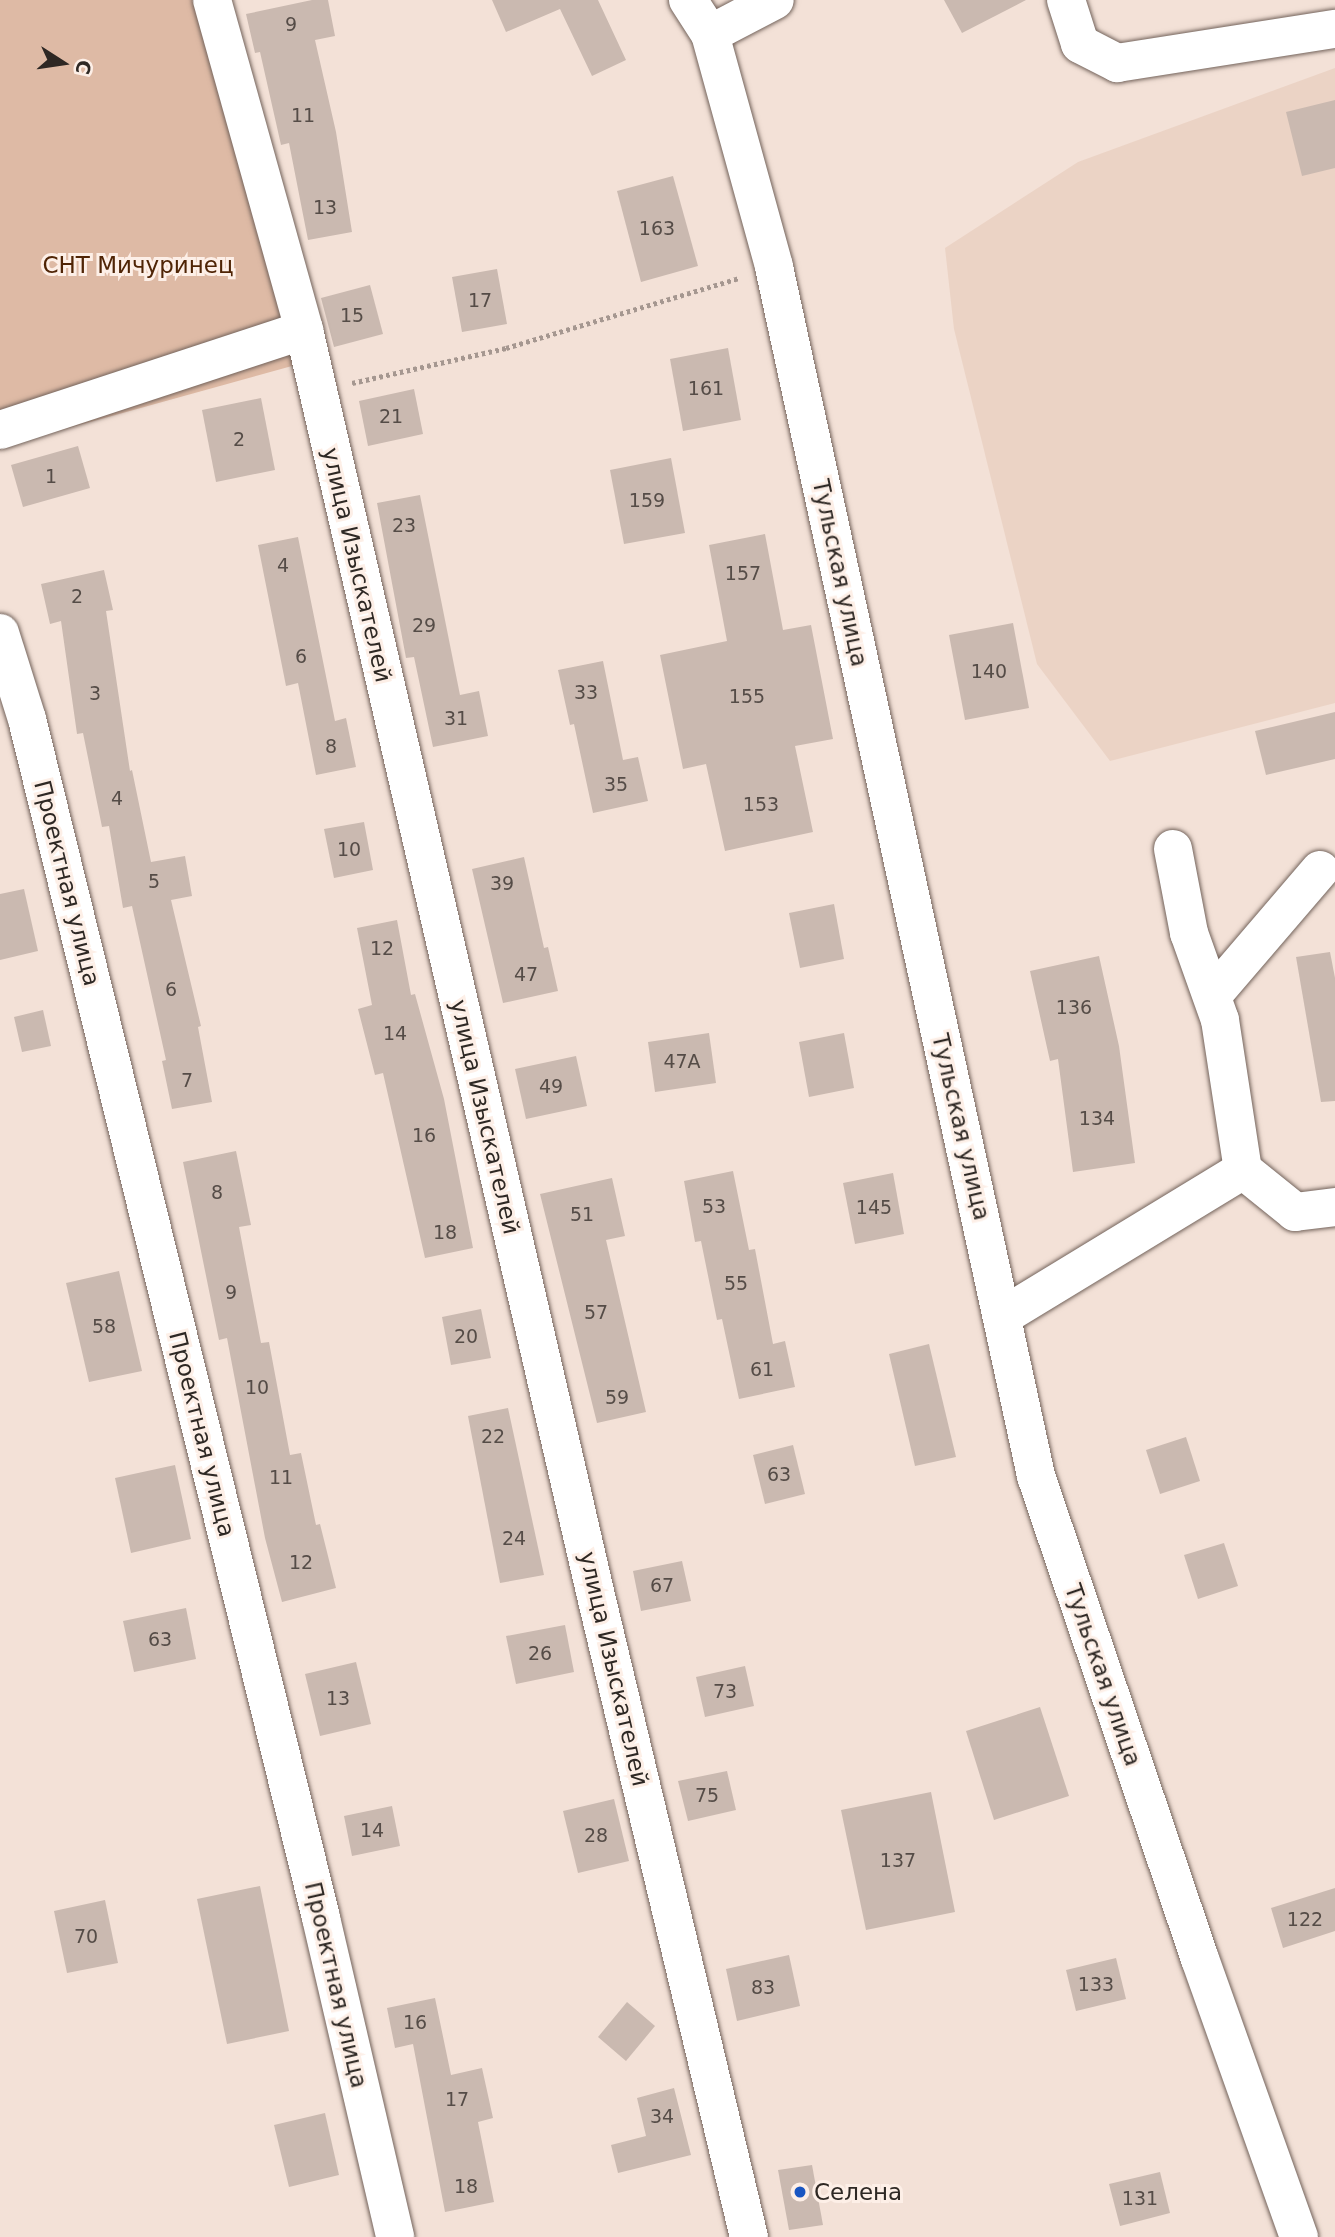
<!DOCTYPE html>
<html>
<head>
<meta charset="utf-8">
<style>
	body { margin:0 }
	#map { position:relative; width:1335px; height:2237px; overflow:hidden; background:#f3e1d7; font-family:"DejaVu Sans",sans-serif }
	div>[style] { position:absolute }
	[style*='--x'] { left:calc(var(--x)*1px); top:calc(var(--y)*1px); width:calc(var(--w)*1px); rotate:calc(var(--a)*1deg) }
	.built>* { inset:0; background:#ebd3c5 }
	.green>* { inset:0; background:#debaa5 }
	.building>* { inset:0; background:#cab9b0 }
	.path>* { height:4.5px; margin-top:-2.25px; transform-origin:0; background:repeating-linear-gradient(90deg,#a59790 0 3.5px,transparent 0 7px) }
	.roads { filter:drop-shadow(0 0 2px #73635b) drop-shadow(0 0 2px #73635b) }
	.minor>* { height:38px; margin:-19px; padding:0 19px; transform-origin:19px; border-radius:19px; background:#fff }
	.dots>* { width:19px; height:19px; translate:-50% -50%; box-sizing:border-box; border:4px solid #fdefe7; border-radius:50% }
	span { translate:-50% -50%; white-space:nowrap; text-align:center; line-height:1.15; -webkit-text-stroke:6px #fdefe7; paint-order:stroke }
	.number-label { font-size:19px; color:#554c47 }
	.number-label span { -webkit-text-stroke-width:0 }
	.park-label { font-size:23px; color:#4f2405 }
	.street-label { font-size:23px; color:#2e2824 }
	.poi-label { font-size:23px; color:#2e2824 }
	.left { translate:0 -50%; text-align:left }
	.north { position:absolute; left:28px; top:28px; width:70px; height:70px; -webkit-text-stroke:5px #fdefe7; paint-order:stroke; rotate:102deg; font-size:19px; font-weight:700; line-height:28px; text-align:center; color:#2e2824 }
	.north::after { content:''; display:block; margin:auto; width:24px; height:32px; background:#2e2824; clip-path:polygon(50% 0,100% 100%,50% 72%,0 100%) }
</style>
</head>
<body>
<div id="map">
	<div class="built">
		<div style="clip-path:polygon(1335px 68px,1335px 703px,1110px 761px,1037px 664px,954px 329px,945px 248px,1078px 162px)"></div>
	</div>
	<div class="green">
		<div style="clip-path:polygon(0 0,201px 0,310px 361px,0 447px)"></div>
	</div>
	<div class="building">
		<div style="clip-path:polygon(312px 0,328px 0,335px 36px,315px 40px,336px 132px,352px 232px,308px 240px,289px 143px,281px 145px,260px 52px,255px 53px,246px 14px)"></div>
		<div style="clip-path:polygon(492px 0,598px 0,626px 60px,592px 76px,560px 9px,506px 32px)"></div>
		<div style="clip-path:polygon(944px 0,1026px 0,962px 33px)"></div>
		<div style="clip-path:polygon(1335px 100px,1335px 168px,1302px 176px,1286px 112px)"></div>
		<div style="clip-path:polygon(673px 176px,698px 266px,641px 282px,617px 191px)"></div>
		<div style="clip-path:polygon(497px 269px,507px 324px,462px 332px,452px 277px)"></div>
		<div style="clip-path:polygon(370px 285px,383px 334px,334px 347px,321px 298px)"></div>
		<div style="clip-path:polygon(728px 348px,741px 420px,683px 431px,670px 359px)"></div>
		<div style="clip-path:polygon(414px 389px,423px 434px,368px 446px,359px 401px)"></div>
		<div style="clip-path:polygon(261px 398px,275px 470px,216px 482px,202px 410px)"></div>
		<div style="clip-path:polygon(78px 446px,90px 488px,23px 507px,11px 465px)"></div>
		<div style="clip-path:polygon(671px 458px,685px 533px,624px 544px,610px 470px)"></div>
		<div style="clip-path:polygon(420px 495px,460px 695px,479px 691px,488px 736px,433px 747px,414px 657px,406px 658px,377px 503px)"></div>
		<div style="clip-path:polygon(765px 534px,783px 630px,811px 625px,833px 739px,795px 746px,813px 832px,725px 851px,706px 764px,683px 769px,660px 655px,727px 641px,709px 545px)"></div>
		<div style="clip-path:polygon(298px 537px,335px 721px,346px 718px,356px 767px,316px 775px,298px 683px,286px 686px,258px 545px)"></div>
		<div style="clip-path:polygon(104px 570px,113px 610px,106px 611px,130px 771px,132px 770px,151px 862px,185px 856px,192px 896px,171px 900px,201px 1026px,198px 1027px,212px 1102px,172px 1109px,162px 1061px,166px 1060px,132px 906px,123px 908px,109px 826px,102px 827px,83px 733px,77px 734px,61px 621px,50px 624px,41px 584px)"></div>
		<div style="clip-path:polygon(1013px 623px,1029px 708px,965px 720px,949px 635px)"></div>
		<div style="clip-path:polygon(603px 661px,623px 760px,638px 757px,648px 801px,593px 813px,574px 724px,570px 725px,558px 670px)"></div>
		<div style="clip-path:polygon(1335px 712px,1335px 759px,1266px 775px,1255px 731px)"></div>
		<div style="clip-path:polygon(364px 822px,373px 870px,334px 878px,324px 829px)"></div>
		<div style="clip-path:polygon(524px 857px,544px 948px,548px 947px,558px 991px,503px 1003px,472px 869px)"></div>
		<div style="clip-path:polygon(24px 889px,38px 951px,0 960px,0 894px)"></div>
		<div style="clip-path:polygon(834px 904px,844px 959px,800px 968px,789px 913px)"></div>
		<div style="clip-path:polygon(397px 920px,411px 995px,415px 994px,444px 1099px,473px 1248px,425px 1258px,383px 1073px,375px 1075px,358px 1009px,372px 1005px,357px 928px)"></div>
		<div style="clip-path:polygon(1330px 952px,1335px 978px,1335px 1101px,1321px 1102px,1296px 957px)"></div>
		<div style="clip-path:polygon(1099px 956px,1119px 1046px,1135px 1163px,1073px 1172px,1058px 1059px,1050px 1061px,1030px 971px)"></div>
		<div style="clip-path:polygon(43px 1010px,51px 1046px,22px 1052px,14px 1017px)"></div>
		<div style="clip-path:polygon(709px 1033px,716px 1083px,655px 1092px,648px 1042px)"></div>
		<div style="clip-path:polygon(844px 1033px,854px 1088px,809px 1097px,799px 1042px)"></div>
		<div style="clip-path:polygon(576px 1056px,587px 1106px,526px 1119px,515px 1069px)"></div>
		<div style="clip-path:polygon(236px 1151px,251px 1225px,239px 1227px,261px 1343px,269px 1342px,290px 1455px,301px 1453px,316px 1525px,320px 1524px,336px 1588px,282px 1602px,265px 1538px,227px 1338px,219px 1340px,183px 1162px)"></div>
		<div style="clip-path:polygon(733px 1171px,749px 1250px,755px 1249px,773px 1344px,785px 1341px,795px 1387px,739px 1399px,722px 1319px,717px 1320px,701px 1241px,695px 1242px,684px 1181px)"></div>
		<div style="clip-path:polygon(893px 1173px,904px 1234px,855px 1244px,843px 1183px)"></div>
		<div style="clip-path:polygon(612px 1178px,625px 1236px,606px 1240px,646px 1412px,597px 1423px,540px 1194px)"></div>
		<div style="clip-path:polygon(119px 1271px,142px 1371px,89px 1382px,66px 1283px)"></div>
		<div style="clip-path:polygon(481px 1309px,491px 1358px,451px 1365px,442px 1317px)"></div>
		<div style="clip-path:polygon(929px 1344px,956px 1457px,915px 1466px,889px 1354px)"></div>
		<div style="clip-path:polygon(508px 1408px,544px 1575px,500px 1583px,468px 1416px)"></div>
		<div style="clip-path:polygon(1186px 1437px,1200px 1481px,1160px 1494px,1146px 1450px)"></div>
		<div style="clip-path:polygon(793px 1445px,805px 1494px,765px 1504px,753px 1455px)"></div>
		<div style="clip-path:polygon(175px 1465px,191px 1539px,131px 1553px,115px 1478px)"></div>
		<div style="clip-path:polygon(1224px 1543px,1238px 1586px,1198px 1599px,1184px 1555px)"></div>
		<div style="clip-path:polygon(682px 1561px,691px 1601px,641px 1611px,633px 1571px)"></div>
		<div style="clip-path:polygon(186px 1608px,196px 1659px,134px 1672px,123px 1621px)"></div>
		<div style="clip-path:polygon(565px 1625px,574px 1672px,516px 1684px,506px 1636px)"></div>
		<div style="clip-path:polygon(356px 1662px,371px 1724px,320px 1736px,305px 1674px)"></div>
		<div style="clip-path:polygon(745px 1666px,754px 1706px,705px 1717px,696px 1677px)"></div>
		<div style="clip-path:polygon(1040px 1707px,1069px 1796px,994px 1820px,966px 1731px)"></div>
		<div style="clip-path:polygon(727px 1771px,736px 1810px,688px 1821px,678px 1781px)"></div>
		<div style="clip-path:polygon(931px 1792px,955px 1912px,866px 1930px,841px 1810px)"></div>
		<div style="clip-path:polygon(614px 1799px,629px 1861px,578px 1873px,563px 1811px)"></div>
		<div style="clip-path:polygon(392px 1806px,400px 1846px,352px 1856px,344px 1816px)"></div>
		<div style="clip-path:polygon(260px 1886px,289px 2031px,227px 2044px,197px 1899px)"></div>
		<div style="clip-path:polygon(1335px 1888px,1335px 1931px,1283px 1948px,1271px 1908px)"></div>
		<div style="clip-path:polygon(105px 1900px,118px 1963px,67px 1973px,54px 1911px)"></div>
		<div style="clip-path:polygon(789px 1955px,800px 2006px,737px 2021px,726px 1969px)"></div>
		<div style="clip-path:polygon(1116px 1958px,1126px 1999px,1076px 2011px,1066px 1970px)"></div>
		<div style="clip-path:polygon(435px 1998px,451px 2075px,482px 2068px,493px 2118px,478px 2122px,494px 2202px,445px 2212px,413px 2044px,395px 2048px,387px 2008px)"></div>
		<div style="clip-path:polygon(627px 2002px,655px 2026px,626px 2061px,598px 2037px)"></div>
		<div style="clip-path:polygon(674px 2088px,691px 2155px,618px 2173px,611px 2145px,646px 2136px,637px 2098px)"></div>
		<div style="clip-path:polygon(325px 2113px,339px 2175px,289px 2187px,274px 2125px)"></div>
		<div style="clip-path:polygon(812px 2165px,823px 2225px,789px 2230px,778px 2170px)"></div>
		<div style="clip-path:polygon(1160px 2172px,1170px 2213px,1120px 2226px,1109px 2184px)"></div>
	</div>
	<div class="path">
		<div style="--x:352;--y:383;--w:158;--a:-12.8"></div>
		<div style="--x:506;--y:348;--w:243;--a:-16.7"></div>
	</div>
	<div class="roads">
		<div class="minor">
			<div style="--x:212;--y:0;--w:343;--a:74.4"></div>
			<div style="--x:304;--y:330;--w:1299;--a:77.01"></div>
			<div style="--x:596;--y:1596;--w:659;--a:76.58"></div>
			<div style="--x:688;--y:0;--w:40;--a:57.1"></div>
			<div style="--x:710;--y:34;--w:242;--a:74.6"></div>
			<div style="--x:774;--y:267;--w:1237;--a:77.77"></div>
			<div style="--x:1036;--y:1476;--w:510;--a:71.25"></div>
			<div style="--x:1200;--y:1959;--w:295;--a:70.4"></div>
			<div style="--x:1066;--y:0;--w:46;--a:72.3"></div>
			<div style="--x:1080;--y:44;--w:42;--a:27.2"></div>
			<div style="--x:1117;--y:63;--w:221;--a:-8.9"></div>
			<div style="--x:710;--y:34;--w:73;--a:-27.6"></div>
			<div style="--x:0;--y:430;--w:320;--a:-18.2"></div>
			<div style="--x:0;--y:633;--w:90;--a:72.6"></div>
			<div style="--x:27;--y:719;--w:1235;--a:76.22"></div>
			<div style="--x:321;--y:1918;--w:327;--a:76.9"></div>
			<div style="--x:1173;--y:849;--w:86;--a:79.2"></div>
			<div style="--x:1189;--y:933;--w:92;--a:70.4"></div>
			<div style="--x:1220;--y:1020;--w:152;--a:81.3"></div>
			<div style="--x:1243;--y:1170;--w:67;--a:38.9"></div>
			<div style="--x:1295;--y:1212;--w:40;--a:-7.1"></div>
			<div style="--x:1212;--y:996;--w:166;--a:-49.4"></div>
			<div style="--x:1003;--y:1316;--w:281;--a:-31.3"></div>
		</div>
	</div>
	<div class="dots">
		<div style="left:800px;top:2192px;background:#1956c2"></div>
	</div>
	<div class="number-label">
		<span style="left:291px;top:25px">9</span>
		<span style="left:303px;top:116px">11</span>
		<span style="left:325px;top:208px">13</span>
		<span style="left:657px;top:229px">163</span>
		<span style="left:480px;top:301px">17</span>
		<span style="left:352px;top:316px">15</span>
		<span style="left:706px;top:389px">161</span>
		<span style="left:391px;top:417px">21</span>
		<span style="left:239px;top:440px">2</span>
		<span style="left:51px;top:477px">1</span>
		<span style="left:647px;top:501px">159</span>
		<span style="left:404px;top:526px">23</span>
		<span style="left:283px;top:566px">4</span>
		<span style="left:743px;top:574px">157</span>
		<span style="left:77px;top:597px">2</span>
		<span style="left:424px;top:626px">29</span>
		<span style="left:301px;top:657px">6</span>
		<span style="left:989px;top:672px">140</span>
		<span style="left:586px;top:693px">33</span>
		<span style="left:95px;top:694px">3</span>
		<span style="left:747px;top:697px">155</span>
		<span style="left:456px;top:719px">31</span>
		<span style="left:331px;top:747px">8</span>
		<span style="left:616px;top:785px">35</span>
		<span style="left:117px;top:799px">4</span>
		<span style="left:761px;top:805px">153</span>
		<span style="left:349px;top:850px">10</span>
		<span style="left:154px;top:882px">5</span>
		<span style="left:502px;top:884px">39</span>
		<span style="left:382px;top:949px">12</span>
		<span style="left:526px;top:975px">47</span>
		<span style="left:171px;top:990px">6</span>
		<span style="left:1074px;top:1008px">136</span>
		<span style="left:395px;top:1034px">14</span>
		<span style="left:682px;top:1062px">47А</span>
		<span style="left:187px;top:1081px">7</span>
		<span style="left:551px;top:1087px">49</span>
		<span style="left:1097px;top:1119px">134</span>
		<span style="left:424px;top:1136px">16</span>
		<span style="left:217px;top:1193px">8</span>
		<span style="left:714px;top:1207px">53</span>
		<span style="left:874px;top:1208px">145</span>
		<span style="left:582px;top:1215px">51</span>
		<span style="left:445px;top:1233px">18</span>
		<span style="left:736px;top:1284px">55</span>
		<span style="left:231px;top:1293px">9</span>
		<span style="left:596px;top:1313px">57</span>
		<span style="left:104px;top:1327px">58</span>
		<span style="left:466px;top:1337px">20</span>
		<span style="left:762px;top:1370px">61</span>
		<span style="left:257px;top:1388px">10</span>
		<span style="left:617px;top:1398px">59</span>
		<span style="left:493px;top:1437px">22</span>
		<span style="left:779px;top:1475px">63</span>
		<span style="left:281px;top:1478px">11</span>
		<span style="left:514px;top:1539px">24</span>
		<span style="left:301px;top:1563px">12</span>
		<span style="left:662px;top:1586px">67</span>
		<span style="left:160px;top:1640px">63</span>
		<span style="left:540px;top:1654px">26</span>
		<span style="left:725px;top:1692px">73</span>
		<span style="left:338px;top:1699px">13</span>
		<span style="left:707px;top:1796px">75</span>
		<span style="left:372px;top:1831px">14</span>
		<span style="left:596px;top:1836px">28</span>
		<span style="left:898px;top:1861px">137</span>
		<span style="left:1305px;top:1920px">122</span>
		<span style="left:86px;top:1937px">70</span>
		<span style="left:1096px;top:1985px">133</span>
		<span style="left:763px;top:1988px">83</span>
		<span style="left:415px;top:2023px">16</span>
		<span style="left:457px;top:2100px">17</span>
		<span style="left:662px;top:2117px">34</span>
		<span style="left:466px;top:2187px">18</span>
		<span style="left:1140px;top:2199px">131</span>
	</div>
	<div class="park-label">
		<span style="left:138px;top:265px">СНТ Мичуринец</span>
	</div>
	<div class="street-label">
		<span style="left:357px;top:565px;rotate:77deg">улица Изыскателей</span>
		<span style="left:840px;top:573px;rotate:78deg">Тульская улица</span>
		<span style="left:67px;top:883px;rotate:76deg">Проектная улица</span>
		<span style="left:485px;top:1117px;rotate:77deg">улица Изыскателей</span>
		<span style="left:961px;top:1127px;rotate:77deg">Тульская улица</span>
		<span style="left:202px;top:1434px;rotate:76deg">Проектная улица</span>
		<span style="left:614px;top:1669px;rotate:77deg">улица Изыскателей</span>
		<span style="left:1103px;top:1675px;rotate:71deg">Тульская улица</span>
		<span style="left:336px;top:1985px;rotate:77deg">Проектная улица</span>
	</div>
	<div class="poi-label">
		<span class="left" style="left:814px;top:2192px">Селена</span>
	</div>
	<div class="north">С</div>
</div>
</body>
</html>
